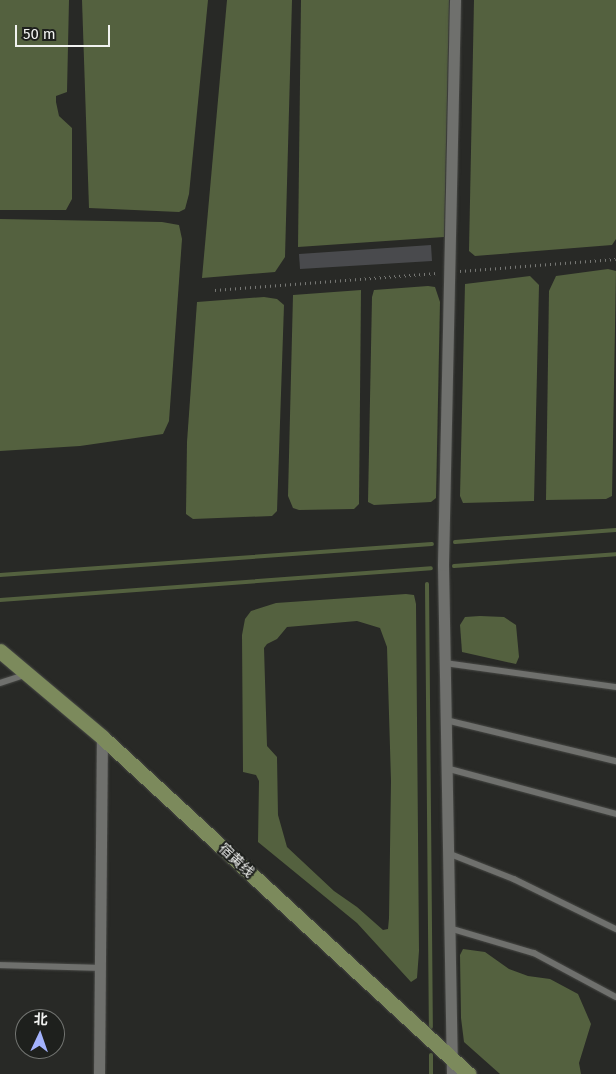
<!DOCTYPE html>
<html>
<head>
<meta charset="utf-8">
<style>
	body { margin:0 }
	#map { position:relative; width:616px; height:1074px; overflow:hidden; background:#282926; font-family:"Fira Sans","Noto Sans SC",sans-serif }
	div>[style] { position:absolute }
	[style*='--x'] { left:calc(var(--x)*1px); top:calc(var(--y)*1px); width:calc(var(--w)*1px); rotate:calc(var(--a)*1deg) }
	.water>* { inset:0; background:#54613f }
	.stream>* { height:4px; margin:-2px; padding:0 2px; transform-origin:2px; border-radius:2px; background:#54613f }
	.building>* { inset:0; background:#494a4d }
	.path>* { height:2.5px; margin-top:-1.25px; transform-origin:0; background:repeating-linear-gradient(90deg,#767774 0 1px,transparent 0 5px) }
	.roads { filter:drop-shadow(0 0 1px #474845) drop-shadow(0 0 1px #474845) }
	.lane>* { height:5.5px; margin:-2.75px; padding:0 2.75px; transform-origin:2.75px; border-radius:2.75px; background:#6f706d }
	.street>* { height:11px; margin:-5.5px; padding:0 5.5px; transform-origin:5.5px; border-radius:5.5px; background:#6f706d }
	.secondary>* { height:15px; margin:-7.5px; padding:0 7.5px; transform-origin:7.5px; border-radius:7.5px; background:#7c8a5c }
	span { translate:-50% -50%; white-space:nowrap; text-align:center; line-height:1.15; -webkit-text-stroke:4px #1e201d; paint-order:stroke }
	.street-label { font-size:14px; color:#f1f2f0 }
	.north { position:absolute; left:15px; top:1009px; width:50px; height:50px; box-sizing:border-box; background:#1e201d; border:1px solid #727471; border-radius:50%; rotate:3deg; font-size:14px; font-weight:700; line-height:20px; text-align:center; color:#f1f2f0 }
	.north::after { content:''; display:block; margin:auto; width:18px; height:22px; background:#a3b2fd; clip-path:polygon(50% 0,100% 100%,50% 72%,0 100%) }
	.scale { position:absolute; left:15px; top:25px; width:95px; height:22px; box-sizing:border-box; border:2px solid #f1f2f0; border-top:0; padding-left:6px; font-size:15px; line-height:18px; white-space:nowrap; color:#f1f2f0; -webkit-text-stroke:4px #1e201d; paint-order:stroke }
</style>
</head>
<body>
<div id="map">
	<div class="water">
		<div style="clip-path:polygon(0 0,69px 0,67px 92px,56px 96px,56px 102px,59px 116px,72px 128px,72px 199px,66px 210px,0 210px)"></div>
		<div style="clip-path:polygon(82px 0,208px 0,189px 194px,185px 209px,179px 212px,89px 208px)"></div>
		<div style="clip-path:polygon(227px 0,292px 0,285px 257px,275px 272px,202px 278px)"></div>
		<div style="clip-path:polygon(301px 0,449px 0,444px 237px,298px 247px)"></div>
		<div style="clip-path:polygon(474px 0,616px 0,616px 239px,612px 245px,475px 256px,469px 251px)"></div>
		<div style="clip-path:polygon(0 219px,162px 222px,179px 225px,182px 239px,169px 421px,163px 434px,80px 446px,0 451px)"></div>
		<div style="clip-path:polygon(608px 269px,616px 271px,612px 496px,606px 499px,546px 500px,549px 291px,556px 276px)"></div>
		<div style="clip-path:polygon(530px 276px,539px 285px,534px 501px,463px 503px,460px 496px,465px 284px)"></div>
		<div style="clip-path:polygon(428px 286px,435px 287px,440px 302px,436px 498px,431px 502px,374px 505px,368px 502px,372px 297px,374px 290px)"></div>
		<div style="clip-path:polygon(361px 290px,359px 504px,354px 509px,299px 510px,293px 508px,288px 496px,293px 295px)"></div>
		<div style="clip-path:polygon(264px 297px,277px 299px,284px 305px,277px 511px,272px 516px,193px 519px,186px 514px,187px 442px,197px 302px)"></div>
		<div style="clip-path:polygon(evenodd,406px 594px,414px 595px,416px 604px,419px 951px,417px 978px,411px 982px,357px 923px,258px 842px,259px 781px,256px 775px,243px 772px,242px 635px,245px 619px,251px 611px,276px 603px,406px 594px,357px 621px,380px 628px,387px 647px,391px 781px,389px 918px,388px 929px,383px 930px,357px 907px,334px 891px,287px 847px,278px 815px,277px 757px,267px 746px,264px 648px,267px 644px,277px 639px,287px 627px,357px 621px)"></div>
		<div style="clip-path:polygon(480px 616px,504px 617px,516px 625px,519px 657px,516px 664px,462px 652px,460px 625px,465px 617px)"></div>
		<div style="clip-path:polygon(463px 949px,485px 952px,509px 969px,528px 976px,550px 979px,578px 994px,591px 1024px,579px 1063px,581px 1074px,500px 1074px,464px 1042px,461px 1018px,460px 955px)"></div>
	</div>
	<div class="stream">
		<div style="--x:455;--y:542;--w:161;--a:-4.3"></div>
		<div style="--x:454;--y:566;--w:162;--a:-4.2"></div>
		<div style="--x:0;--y:575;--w:433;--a:-4.1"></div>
		<div style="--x:427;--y:584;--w:443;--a:89.5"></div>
		<div style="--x:0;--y:600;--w:432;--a:-4.2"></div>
		<div style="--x:431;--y:1055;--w:19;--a:90"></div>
	</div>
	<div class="building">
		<div style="clip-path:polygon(431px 245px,432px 261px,300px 269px,299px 254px)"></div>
	</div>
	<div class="path">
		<div style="--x:460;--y:271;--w:156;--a:-4.4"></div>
		<div style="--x:215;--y:290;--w:223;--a:-4.4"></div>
	</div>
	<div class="roads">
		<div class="lane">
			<div style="--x:445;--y:663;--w:173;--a:8"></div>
			<div style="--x:0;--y:683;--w:25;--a:-18"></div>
			<div style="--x:446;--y:720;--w:175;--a:13.6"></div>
			<div style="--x:446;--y:768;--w:176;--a:15.1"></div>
			<div style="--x:448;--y:853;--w:71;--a:21.5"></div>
			<div style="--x:514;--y:879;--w:114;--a:26.1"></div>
			<div style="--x:449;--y:928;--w:89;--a:16.4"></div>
			<div style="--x:534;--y:953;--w:93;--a:28.2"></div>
			<div style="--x:0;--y:965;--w:100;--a:1.7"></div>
		</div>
		<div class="street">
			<div style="--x:99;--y:1074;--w:337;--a:-89.5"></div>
			<div style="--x:452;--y:1074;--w:509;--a:-91.01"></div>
			<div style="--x:443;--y:565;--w:565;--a:-88.78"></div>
		</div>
		<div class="secondary">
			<div style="--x:0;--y:651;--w:133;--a:40.1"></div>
			<div style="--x:102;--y:737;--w:498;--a:42.6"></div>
		</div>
	</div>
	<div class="street-label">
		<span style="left:236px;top:861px;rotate:43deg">宿黄线</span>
	</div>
	<div class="north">北</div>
	<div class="scale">50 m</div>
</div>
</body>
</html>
